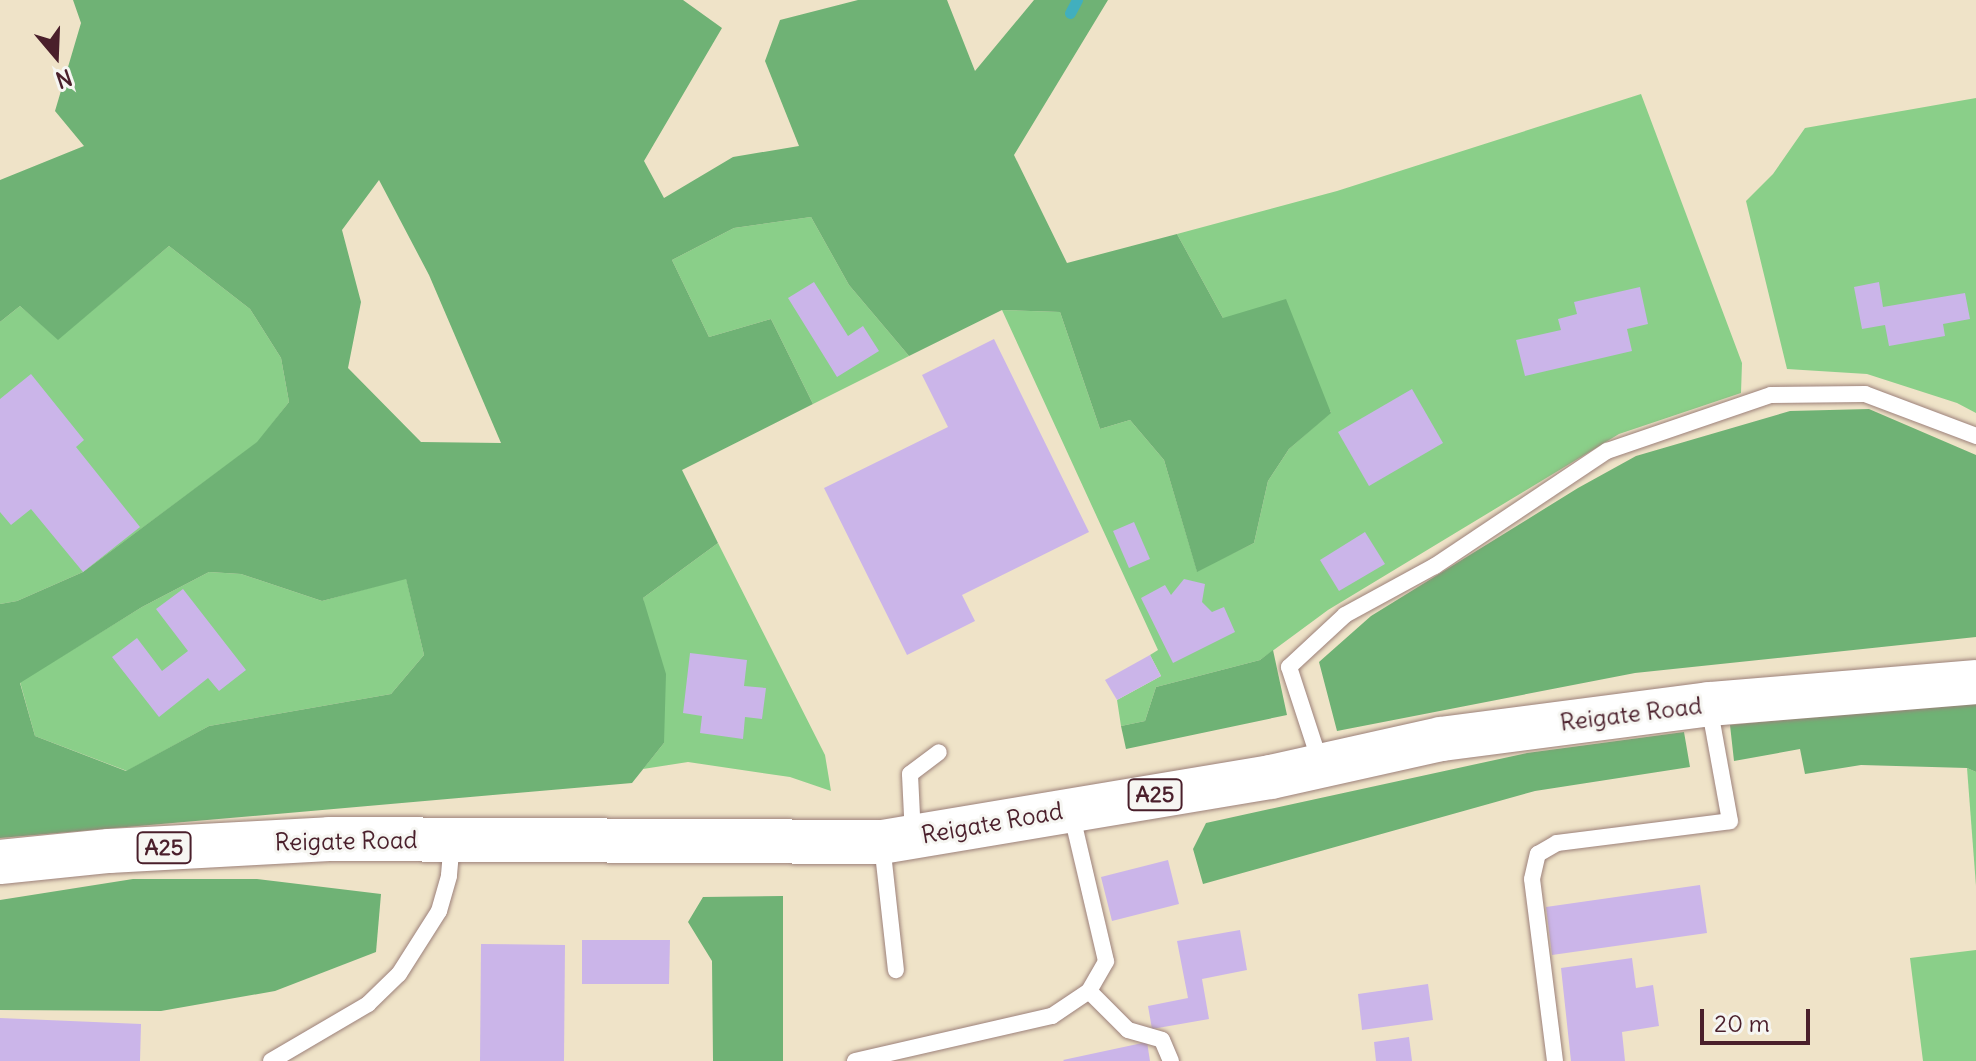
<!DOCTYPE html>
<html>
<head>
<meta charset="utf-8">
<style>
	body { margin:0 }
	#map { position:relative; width:1976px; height:1061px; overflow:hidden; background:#efe3c8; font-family:Delius,sans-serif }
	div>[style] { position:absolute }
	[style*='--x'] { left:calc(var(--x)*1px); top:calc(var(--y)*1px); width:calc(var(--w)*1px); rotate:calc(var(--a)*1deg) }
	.green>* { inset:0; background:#8acf89 }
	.forest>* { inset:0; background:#6fb275 }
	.stream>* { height:11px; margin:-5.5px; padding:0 5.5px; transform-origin:5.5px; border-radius:5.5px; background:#41afbe }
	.building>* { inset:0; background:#cbb5e9 }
	.roads { filter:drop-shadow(0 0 2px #9c817a) drop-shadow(0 0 2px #9c817a) }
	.lane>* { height:16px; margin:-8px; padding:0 8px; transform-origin:8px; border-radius:8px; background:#fff }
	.primary>* { height:44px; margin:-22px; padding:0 22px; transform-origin:22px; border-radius:22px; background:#fff }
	span { translate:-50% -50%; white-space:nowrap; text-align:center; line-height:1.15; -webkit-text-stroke:6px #f6f6f2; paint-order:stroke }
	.shield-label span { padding:2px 6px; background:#f6f6f2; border:2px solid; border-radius:6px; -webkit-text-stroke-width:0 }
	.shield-label { font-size:22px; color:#4a1f2b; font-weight:700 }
	.street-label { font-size:24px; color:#4a1f2b }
	.north { position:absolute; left:16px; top:16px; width:80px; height:80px; -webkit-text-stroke:6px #f6f6f2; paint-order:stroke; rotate:161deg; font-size:22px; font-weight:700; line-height:32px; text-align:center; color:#4a1f2b }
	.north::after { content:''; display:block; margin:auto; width:28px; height:36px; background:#4a1f2b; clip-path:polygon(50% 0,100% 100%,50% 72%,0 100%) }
	.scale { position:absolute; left:1700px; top:1009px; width:110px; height:36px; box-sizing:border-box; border:4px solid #4a1f2b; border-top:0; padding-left:10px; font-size:24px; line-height:28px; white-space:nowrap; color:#4a1f2b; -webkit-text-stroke:6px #f6f6f2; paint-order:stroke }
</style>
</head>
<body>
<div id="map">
	<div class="green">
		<div style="clip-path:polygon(1641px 94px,1742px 363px,1741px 393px,1619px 434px,1328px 610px,1260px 660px,1156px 687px,1145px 721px,1121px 726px,1117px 700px,1161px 676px,1150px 655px,1158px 650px,1002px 310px,1060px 312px,1100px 429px,1130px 420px,1164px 460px,1197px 571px,1254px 543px,1268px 481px,1289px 449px,1331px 412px,1223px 318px,1177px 234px,1337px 191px)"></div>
		<div style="clip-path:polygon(1976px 98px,1976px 413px,1957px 403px,1867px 374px,1787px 369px,1746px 201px,1773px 174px,1805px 128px)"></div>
		<div style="clip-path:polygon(811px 217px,849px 285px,909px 356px,813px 404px,771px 319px,709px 337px,672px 260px,734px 228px)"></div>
		<div style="clip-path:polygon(169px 246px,250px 309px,281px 358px,289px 402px,258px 442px,83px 572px,17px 601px,0 604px,0 322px,20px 306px,58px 339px)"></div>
		<div style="clip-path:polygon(718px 543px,825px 755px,831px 791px,790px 777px,688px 762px,643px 769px,664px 743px,643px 598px)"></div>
		<div style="clip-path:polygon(209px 572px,241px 574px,322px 601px,406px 578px,424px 655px,391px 694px,209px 726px,127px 771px,35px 736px,20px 682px,142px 607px)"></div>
		<div style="clip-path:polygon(1967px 768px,1976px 772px,1976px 886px)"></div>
		<div style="clip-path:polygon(1976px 950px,1976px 1061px,1923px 1061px,1910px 958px)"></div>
	</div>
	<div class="forest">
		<div style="clip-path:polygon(evenodd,73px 0,683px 0,722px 28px,644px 161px,664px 198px,733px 157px,799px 146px,765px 61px,780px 20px,858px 0,947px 0,975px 71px,1034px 0,1108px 0,1014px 155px,1067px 263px,1177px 234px,1223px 318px,1286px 299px,1331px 413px,1289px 449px,1268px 481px,1254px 543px,1197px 572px,1164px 460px,1130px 420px,1100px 429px,1060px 312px,1002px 310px,909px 356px,849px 285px,811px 217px,734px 228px,672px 260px,709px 337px,771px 319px,813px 404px,682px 470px,718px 543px,643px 598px,666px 674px,664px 743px,632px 783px,0 838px,0 604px,17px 601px,83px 572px,257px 442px,289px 402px,281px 358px,250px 309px,169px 246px,58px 340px,20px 306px,0 322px,0 180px,84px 146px,55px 111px,81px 23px,73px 0,379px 180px,429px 275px,501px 443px,421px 442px,348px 368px,361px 302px,342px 230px,379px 180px,73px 0,209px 572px,241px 574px,322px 601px,406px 579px,424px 655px,391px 694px,209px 726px,126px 771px,35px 736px,20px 683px,142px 607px,209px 572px)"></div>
		<div style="clip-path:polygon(1869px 409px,1976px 455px,1976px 637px,1635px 673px,1337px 731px,1319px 662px,1371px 616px,1578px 488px,1636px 456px,1790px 411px)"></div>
		<div style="clip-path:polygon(1273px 650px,1287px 715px,1126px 749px,1121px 726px,1145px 721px,1156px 687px,1260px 660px)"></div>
		<div style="clip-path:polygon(1976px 700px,1976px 772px,1967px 768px,1861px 765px,1805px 774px,1800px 749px,1734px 761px,1730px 725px)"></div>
		<div style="clip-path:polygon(1684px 732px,1690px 767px,1535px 791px,1203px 884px,1193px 849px,1206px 823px,1527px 753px)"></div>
		<div style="clip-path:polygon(133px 879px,257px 879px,381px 894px,376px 952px,275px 991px,161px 1011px,0 1010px,0 900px)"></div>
		<div style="clip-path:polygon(783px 896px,783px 1061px,713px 1061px,712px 961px,688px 922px,703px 897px)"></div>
	</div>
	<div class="stream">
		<div style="--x:1070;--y:13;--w:15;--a:-62"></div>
	</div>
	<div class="building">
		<div style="clip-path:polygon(814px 282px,848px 336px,863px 326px,879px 351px,837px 377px,788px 298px)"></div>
		<div style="clip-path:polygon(1879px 282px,1883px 307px,1965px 293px,1970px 319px,1943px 324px,1945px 336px,1889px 346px,1885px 325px,1862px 329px,1854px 287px)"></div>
		<div style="clip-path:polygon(1640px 287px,1648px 324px,1627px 329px,1632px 351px,1525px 376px,1516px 340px,1561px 330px,1558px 319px,1577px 314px,1574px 302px)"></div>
		<div style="clip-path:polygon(994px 339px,1089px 532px,962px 595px,975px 621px,907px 655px,824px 488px,948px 427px,922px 375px)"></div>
		<div style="clip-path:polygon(31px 374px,84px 440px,76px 447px,140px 527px,83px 572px,31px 509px,11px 525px,0 512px,0 399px)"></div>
		<div style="clip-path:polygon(1412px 389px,1443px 443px,1369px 486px,1338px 432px)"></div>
		<div style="clip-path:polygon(1134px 522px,1150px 559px,1129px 568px,1113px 531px)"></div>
		<div style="clip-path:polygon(1365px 532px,1385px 564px,1339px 591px,1320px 560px)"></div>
		<div style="clip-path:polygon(1184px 579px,1205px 584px,1202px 602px,1212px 612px,1224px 607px,1235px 632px,1173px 663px,1141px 598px,1165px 585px,1171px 595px)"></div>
		<div style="clip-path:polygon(183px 589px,246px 670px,219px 691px,208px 678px,159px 717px,112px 657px,137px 638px,162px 671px,188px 651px,156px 609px)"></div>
		<div style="clip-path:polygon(690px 653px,747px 660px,744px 686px,766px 688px,762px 719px,745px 717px,743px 739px,700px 733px,702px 716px,683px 713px)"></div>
		<div style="clip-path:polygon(1150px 655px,1161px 676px,1117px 700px,1105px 680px)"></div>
		<div style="clip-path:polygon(1168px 860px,1179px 904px,1112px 921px,1101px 877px)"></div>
		<div style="clip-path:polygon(1700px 885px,1707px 933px,1552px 955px,1546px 907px)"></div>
		<div style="clip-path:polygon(1240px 930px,1247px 970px,1202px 979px,1209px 1019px,1152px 1029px,1148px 1006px,1188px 998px,1177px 941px)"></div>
		<div style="clip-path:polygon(582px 940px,670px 940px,669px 984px,582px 984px)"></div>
		<div style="clip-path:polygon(481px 944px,565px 945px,564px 1061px,480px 1061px)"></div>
		<div style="clip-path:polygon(1632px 958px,1636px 988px,1653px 985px,1659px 1026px,1622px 1032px,1625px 1061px,1571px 1061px,1561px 968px)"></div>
		<div style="clip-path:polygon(1428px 984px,1433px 1020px,1362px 1030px,1358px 994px)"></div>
		<div style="clip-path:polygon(0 1018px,141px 1024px,140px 1061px,0 1061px)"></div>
		<div style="clip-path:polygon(1409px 1037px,1412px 1061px,1376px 1061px,1374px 1042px)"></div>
		<div style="clip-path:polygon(1147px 1042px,1150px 1061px,1064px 1061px,1063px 1060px)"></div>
	</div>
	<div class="roads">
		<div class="lane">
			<div style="--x:1321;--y:765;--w:103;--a:-108.1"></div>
			<div style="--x:1289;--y:667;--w:76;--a:-42.9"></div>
			<div style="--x:1345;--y:615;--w:102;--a:-28.6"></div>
			<div style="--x:1435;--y:566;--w:207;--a:-33.8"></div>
			<div style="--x:1607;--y:451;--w:173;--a:-18.9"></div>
			<div style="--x:1771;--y:395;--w:94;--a:-0.6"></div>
			<div style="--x:1865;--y:394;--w:119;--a:20.7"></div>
			<div style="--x:913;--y:836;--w:62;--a:-92.8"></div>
			<div style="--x:910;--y:774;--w:36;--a:-37"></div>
			<div style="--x:882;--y:844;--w:127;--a:83.7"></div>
			<div style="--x:1089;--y:991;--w:55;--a:45"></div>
			<div style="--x:1128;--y:1030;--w:35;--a:16"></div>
			<div style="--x:1162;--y:1040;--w:23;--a:67"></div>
			<div style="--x:271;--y:1061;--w:113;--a:-30.4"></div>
			<div style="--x:368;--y:1004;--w:43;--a:-44.1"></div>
			<div style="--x:399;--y:974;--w:75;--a:-57.6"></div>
			<div style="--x:439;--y:911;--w:37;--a:-74"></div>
			<div style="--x:449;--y:875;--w:34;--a:-85"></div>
			<div style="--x:855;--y:1061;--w:202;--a:-12.9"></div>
			<div style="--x:1052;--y:1016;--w:45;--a:-34"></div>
			<div style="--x:1089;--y:991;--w:34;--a:-60"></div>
			<div style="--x:1106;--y:961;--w:153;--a:-103.2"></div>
			<div style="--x:1555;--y:1061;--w:183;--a:-97.2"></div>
			<div style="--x:1532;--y:879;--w:26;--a:-77"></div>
			<div style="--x:1538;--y:854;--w:22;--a:-30"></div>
			<div style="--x:1557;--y:843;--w:174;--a:-7.2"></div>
			<div style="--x:1730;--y:821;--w:118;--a:-100.3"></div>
		</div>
		<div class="primary">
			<div style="--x:0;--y:862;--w:110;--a:-5.8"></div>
			<div style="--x:109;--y:851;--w:220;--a:-3.1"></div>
			<div style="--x:329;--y:839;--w:553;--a:0.31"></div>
			<div style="--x:882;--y:842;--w:394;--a:-9.5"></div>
			<div style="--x:1271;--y:777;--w:174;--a:-12.6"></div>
			<div style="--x:1441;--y:739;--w:270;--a:-7.4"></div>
			<div style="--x:1709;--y:704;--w:268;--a:-4.7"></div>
		</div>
	</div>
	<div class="shield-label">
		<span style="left:1155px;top:795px">A25</span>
		<span style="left:164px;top:848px">A25</span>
	</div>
	<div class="street-label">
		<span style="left:1631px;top:714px;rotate:-7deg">Reigate Road</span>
		<span style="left:992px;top:823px;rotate:-10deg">Reigate Road</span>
		<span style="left:346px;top:841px;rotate:-1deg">Reigate Road</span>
	</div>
	<div class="north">N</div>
	<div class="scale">20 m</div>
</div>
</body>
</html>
